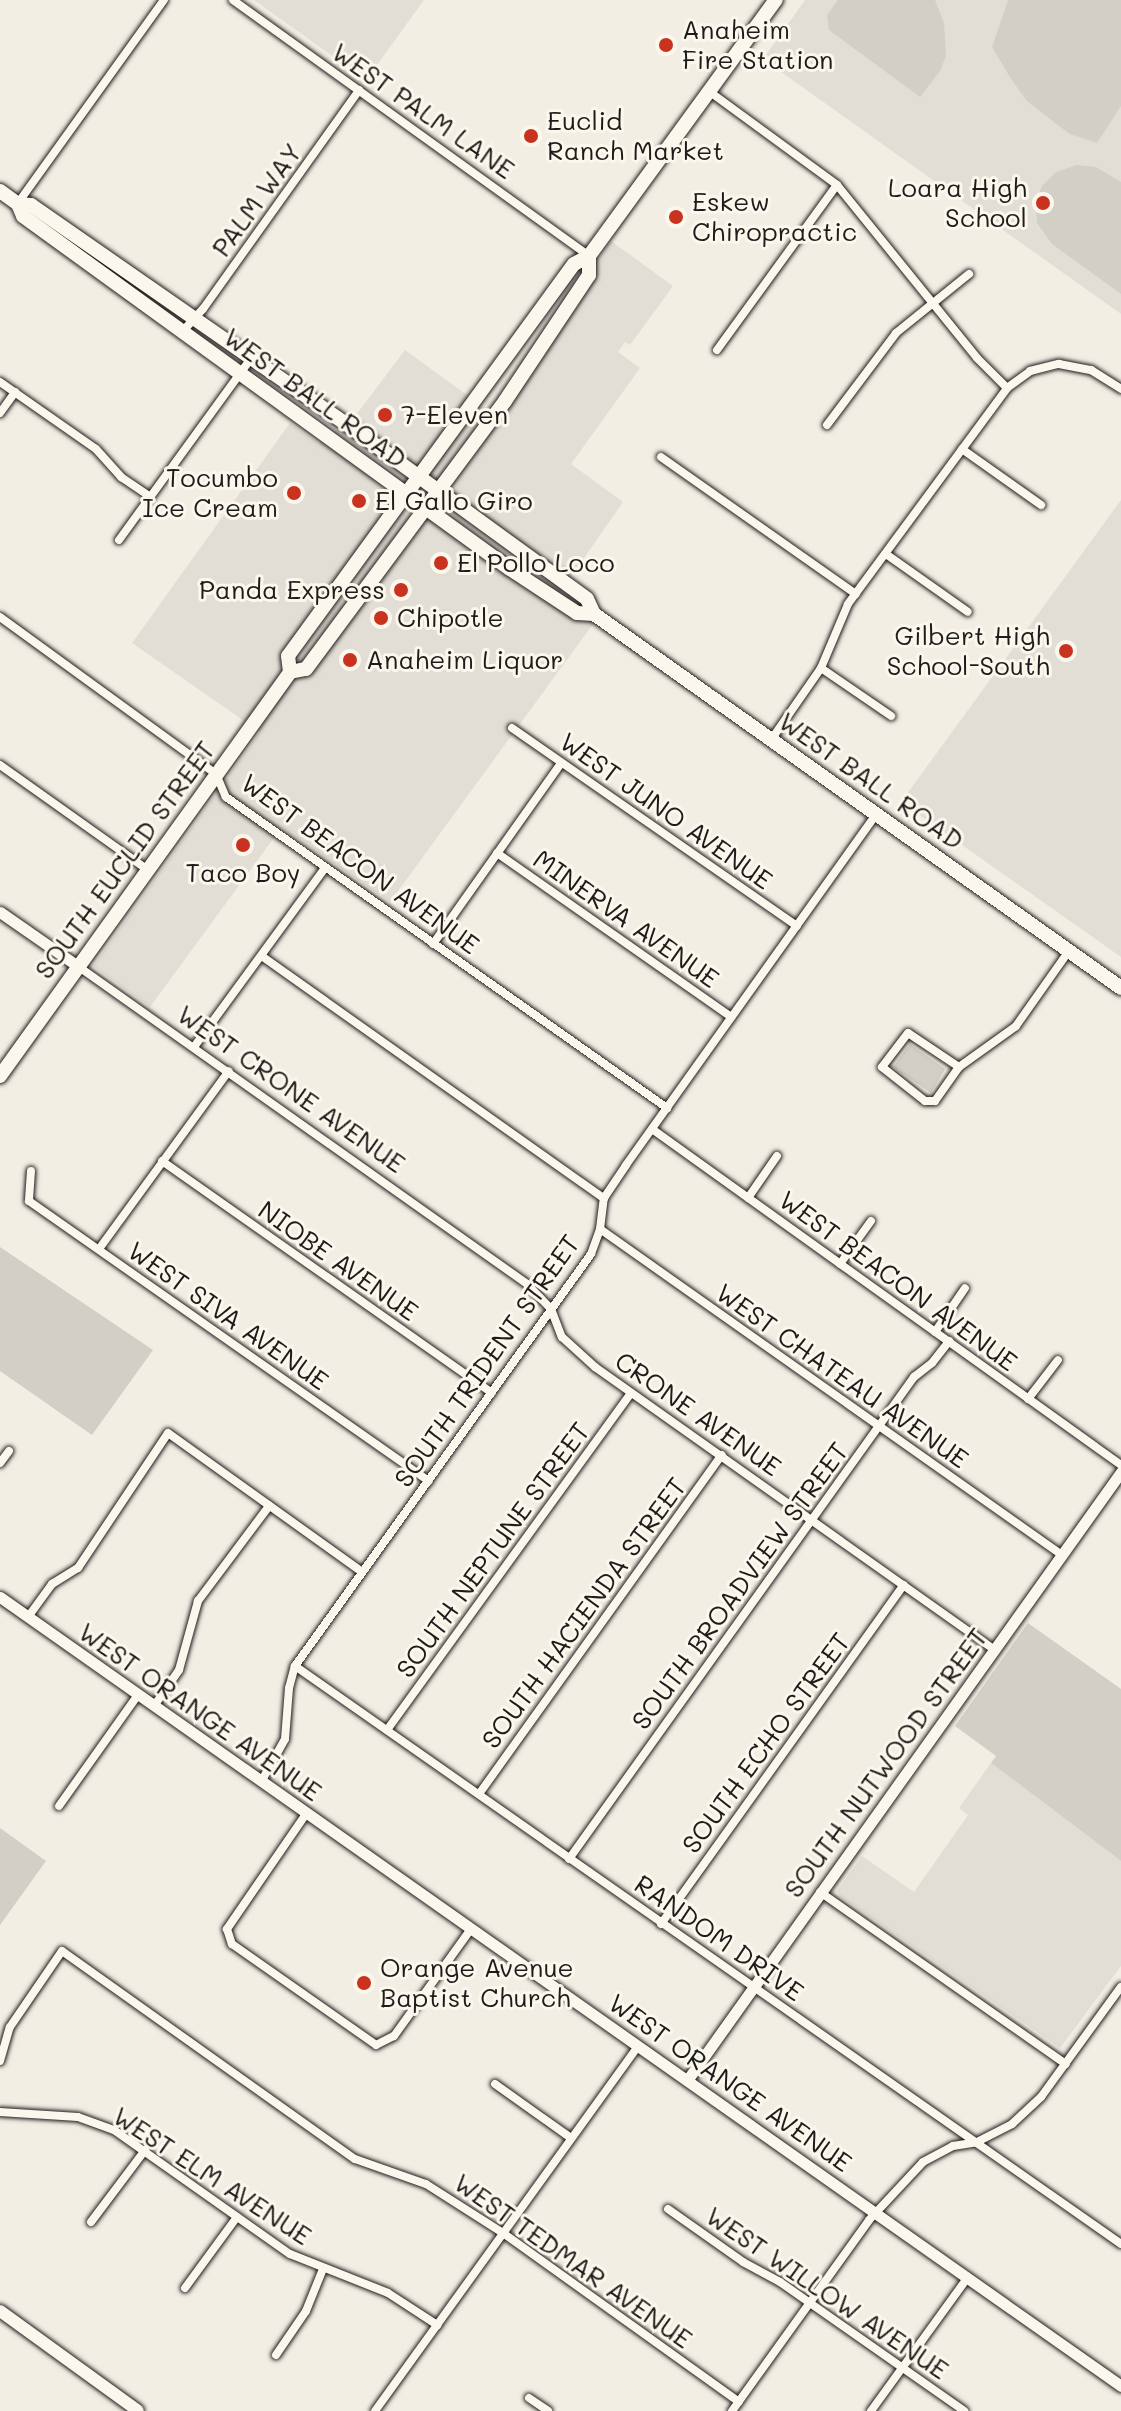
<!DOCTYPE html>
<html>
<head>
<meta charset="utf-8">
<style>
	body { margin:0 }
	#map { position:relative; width:1121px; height:2411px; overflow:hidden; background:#f2eee4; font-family:Mali,sans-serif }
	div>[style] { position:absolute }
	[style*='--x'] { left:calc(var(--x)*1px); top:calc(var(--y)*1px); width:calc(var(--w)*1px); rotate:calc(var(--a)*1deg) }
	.built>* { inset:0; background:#e2ded5 }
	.green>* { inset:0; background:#d2cfc6 }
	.roads { filter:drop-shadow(0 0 2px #1c1c1c) drop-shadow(0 0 2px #1c1c1c) }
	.minor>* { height:8px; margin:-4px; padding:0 4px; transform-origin:4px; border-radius:4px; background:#fbf7ec }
	.tertiary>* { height:11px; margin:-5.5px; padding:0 5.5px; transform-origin:5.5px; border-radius:5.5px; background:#fbf7ec }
	.secondary>* { height:12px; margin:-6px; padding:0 6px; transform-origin:6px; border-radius:6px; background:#fbf7ec }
	.primary>* { height:14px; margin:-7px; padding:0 7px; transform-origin:7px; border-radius:7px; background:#fbf7ec }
	.dots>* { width:22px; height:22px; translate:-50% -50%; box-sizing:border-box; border:4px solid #fbf7ec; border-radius:50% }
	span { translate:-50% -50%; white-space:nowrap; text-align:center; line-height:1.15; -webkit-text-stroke:6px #fbf7ec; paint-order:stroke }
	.poi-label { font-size:26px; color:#1c1c1c }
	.left { translate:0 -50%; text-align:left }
	.right { translate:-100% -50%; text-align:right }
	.street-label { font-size:26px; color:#1c1c1c }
</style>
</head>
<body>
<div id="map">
	<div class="built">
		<div style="clip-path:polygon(254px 0,424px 0,366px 80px)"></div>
		<div style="clip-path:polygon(805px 0,1121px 0,1121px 314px,763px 59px)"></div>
		<div style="clip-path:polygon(611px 241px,673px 286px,630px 345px,625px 342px,618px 352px,640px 368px,571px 464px,623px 502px,557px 597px,593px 624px,390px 902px,281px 828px,150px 1007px,93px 966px,260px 732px,132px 643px,290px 423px,319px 443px,356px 415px,405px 350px,489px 411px)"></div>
		<div style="clip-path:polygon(1121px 500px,1121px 957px,901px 802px)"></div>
		<div style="clip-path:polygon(991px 1763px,1121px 1861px,1121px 1966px,1060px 2048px,840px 1896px,837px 1891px,862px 1856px,914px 1892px,968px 1815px,959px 1808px)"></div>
	</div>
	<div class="green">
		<div style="clip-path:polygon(838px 0,935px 0,944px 23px,946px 56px,940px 71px,920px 97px,829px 30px,827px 15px)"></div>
		<div style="clip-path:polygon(1008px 0,1121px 0,1121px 106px,1097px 143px,1070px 134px,1055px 123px,1027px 101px,1011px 79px,992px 47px)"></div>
		<div style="clip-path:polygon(1076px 165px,1096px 167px,1121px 182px,1121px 294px,1052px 244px,1037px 223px,1036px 201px,1042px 186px,1056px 172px)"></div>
		<div style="clip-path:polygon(910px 1044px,945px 1069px,931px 1093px,893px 1067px)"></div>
		<div style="clip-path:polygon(0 1247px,153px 1350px,92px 1435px,0 1371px)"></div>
		<div style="clip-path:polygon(1028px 1623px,1121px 1689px,1121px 1861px,991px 1763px,996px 1756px,955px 1726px)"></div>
		<div style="clip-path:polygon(0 1828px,46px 1861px,0 1925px)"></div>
	</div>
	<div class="roads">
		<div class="minor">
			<div style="--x:233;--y:0;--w:438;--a:35.7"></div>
			<div style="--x:710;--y:92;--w:157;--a:36.2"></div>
			<div style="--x:837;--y:185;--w:223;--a:51"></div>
			<div style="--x:977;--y:358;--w:42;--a:45"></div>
			<div style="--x:1007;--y:388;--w:29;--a:-36"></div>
			<div style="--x:1030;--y:371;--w:30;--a:-14"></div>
			<div style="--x:1059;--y:364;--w:33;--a:11"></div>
			<div style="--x:1091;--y:370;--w:36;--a:32"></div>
			<div style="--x:18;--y:203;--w:250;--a:-54.3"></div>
			<div style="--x:183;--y:331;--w:30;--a:-48"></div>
			<div style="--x:203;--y:309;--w:269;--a:-54.5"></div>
			<div style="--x:717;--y:350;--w:204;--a:-54"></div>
			<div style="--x:0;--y:382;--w:117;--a:34.9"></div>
			<div style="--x:96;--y:449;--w:38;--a:48"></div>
			<div style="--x:121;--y:477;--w:34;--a:34"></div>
			<div style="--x:0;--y:413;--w:26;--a:-54"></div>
			<div style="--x:827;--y:425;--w:115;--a:-53.1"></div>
			<div style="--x:896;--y:333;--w:94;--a:-38.9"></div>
			<div style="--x:962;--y:449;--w:97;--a:35.3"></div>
			<div style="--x:661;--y:457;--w:238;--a:35.1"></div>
			<div style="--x:119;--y:540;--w:223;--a:-54"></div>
			<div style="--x:886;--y:554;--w:100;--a:35.3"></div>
			<div style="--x:0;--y:617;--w:267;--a:36"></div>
			<div style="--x:216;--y:774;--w:25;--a:67"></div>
			<div style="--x:226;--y:797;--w:540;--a:35.19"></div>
			<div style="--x:821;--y:668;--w:85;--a:34.4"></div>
			<div style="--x:512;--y:728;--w:347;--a:34.8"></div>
			<div style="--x:771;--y:740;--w:88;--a:-55.2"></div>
			<div style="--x:821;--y:668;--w:69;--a:-67.1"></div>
			<div style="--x:848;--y:604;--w:268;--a:-53.6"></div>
			<div style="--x:0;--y:765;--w:181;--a:35.4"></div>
			<div style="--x:497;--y:853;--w:286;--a:35"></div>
			<div style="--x:433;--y:944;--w:222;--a:-54.7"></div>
			<div style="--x:263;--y:957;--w:418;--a:35.3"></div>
			<div style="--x:79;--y:967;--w:549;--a:35.28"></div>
			<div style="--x:527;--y:1284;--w:35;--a:46"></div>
			<div style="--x:551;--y:1309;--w:30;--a:69"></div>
			<div style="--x:562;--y:1337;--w:45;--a:42.3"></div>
			<div style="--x:595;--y:1367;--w:489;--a:35.3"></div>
			<div style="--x:194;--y:1047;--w:222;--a:-53.8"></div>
			<div style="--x:959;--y:1067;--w:61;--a:-146.3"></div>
			<div style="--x:908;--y:1033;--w:43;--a:127.4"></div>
			<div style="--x:882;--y:1067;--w:55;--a:38.3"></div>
			<div style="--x:925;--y:1101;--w:10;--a:0"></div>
			<div style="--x:935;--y:1101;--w:42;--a:-54.8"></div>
			<div style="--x:959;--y:1067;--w:70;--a:-35.7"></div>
			<div style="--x:1016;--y:1026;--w:92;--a:-54.8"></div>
			<div style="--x:652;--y:1129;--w:577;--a:35.62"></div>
			<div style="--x:162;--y:1161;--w:403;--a:35.1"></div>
			<div style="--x:31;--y:1171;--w:30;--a:94"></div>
			<div style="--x:29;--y:1201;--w:488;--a:35"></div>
			<div style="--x:748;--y:1198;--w:51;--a:-55.4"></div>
			<div style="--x:600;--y:1229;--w:565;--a:35.21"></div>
			<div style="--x:99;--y:1249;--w:220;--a:-53.9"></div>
			<div style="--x:840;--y:1264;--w:53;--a:-54.2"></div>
			<div style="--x:935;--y:1332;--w:53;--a:-55.7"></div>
			<div style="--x:1028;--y:1399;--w:49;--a:-52.4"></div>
			<div style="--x:0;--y:1463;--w:15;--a:-53"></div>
			<div style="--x:28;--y:1617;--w:41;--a:-54"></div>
			<div style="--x:52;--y:1584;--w:31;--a:-32"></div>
			<div style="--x:78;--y:1568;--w:162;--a:-56.3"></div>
			<div style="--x:168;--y:1433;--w:239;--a:35.6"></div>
			<div style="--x:295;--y:1666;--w:1008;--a:34.98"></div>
			<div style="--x:154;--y:1706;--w:44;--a:-55.2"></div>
			<div style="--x:179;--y:1670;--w:72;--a:-74.6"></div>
			<div style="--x:198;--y:1601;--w:119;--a:-53.2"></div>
			<div style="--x:387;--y:1730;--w:416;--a:-54.1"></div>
			<div style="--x:261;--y:1782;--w:49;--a:-60.8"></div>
			<div style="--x:285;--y:1739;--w:51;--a:-85.5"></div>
			<div style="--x:289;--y:1688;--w:23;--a:-75"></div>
			<div style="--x:295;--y:1666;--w:507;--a:-54.3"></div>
			<div style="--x:591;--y:1254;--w:27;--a:-70"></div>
			<div style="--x:600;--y:1229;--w:31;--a:-83"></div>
			<div style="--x:604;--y:1198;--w:40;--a:-56"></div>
			<div style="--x:626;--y:1165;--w:431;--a:-54.5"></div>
			<div style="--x:479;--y:1794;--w:417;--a:-54.4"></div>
			<div style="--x:59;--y:1806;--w:136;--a:-54.6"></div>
			<div style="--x:306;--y:1814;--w:140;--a:124.5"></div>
			<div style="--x:227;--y:1929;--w:16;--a:72"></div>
			<div style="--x:232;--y:1944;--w:176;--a:35"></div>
			<div style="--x:376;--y:2045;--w:20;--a:-27"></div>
			<div style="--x:394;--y:2036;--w:132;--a:-54.3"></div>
			<div style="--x:569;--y:1859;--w:593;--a:-54.41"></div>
			<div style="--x:914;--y:1377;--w:23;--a:-38"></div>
			<div style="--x:932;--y:1363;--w:28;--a:-52"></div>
			<div style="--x:820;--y:1892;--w:300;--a:35"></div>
			<div style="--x:661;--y:1924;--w:417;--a:-54.4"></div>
			<div style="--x:0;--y:2061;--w:35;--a:-74"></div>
			<div style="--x:10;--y:2027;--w:92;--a:-55.6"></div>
			<div style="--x:62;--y:1951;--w:359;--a:35.4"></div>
			<div style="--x:355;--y:2159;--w:75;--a:19.4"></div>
			<div style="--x:426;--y:2184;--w:91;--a:32.5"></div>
			<div style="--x:503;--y:2233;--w:290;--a:35.6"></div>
			<div style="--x:495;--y:2084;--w:93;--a:35.4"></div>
			<div style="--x:0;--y:2112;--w:78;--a:3.7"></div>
			<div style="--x:78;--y:2117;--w:38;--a:20"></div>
			<div style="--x:114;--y:2130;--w:215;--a:35.2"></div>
			<div style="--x:290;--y:2254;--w:105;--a:21.7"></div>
			<div style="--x:388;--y:2293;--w:59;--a:33.1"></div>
			<div style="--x:668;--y:2209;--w:92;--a:35.2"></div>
			<div style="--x:743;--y:2262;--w:42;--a:28.4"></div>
			<div style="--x:780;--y:2282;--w:225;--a:35"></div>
			<div style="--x:91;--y:2222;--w:90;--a:-53.1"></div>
			<div style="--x:185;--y:2288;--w:88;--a:-53.8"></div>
			<div style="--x:276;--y:2355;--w:53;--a:-55.7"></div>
			<div style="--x:306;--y:2311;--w:45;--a:-68"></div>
			<div style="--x:529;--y:2398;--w:23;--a:34"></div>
			<div style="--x:375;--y:2411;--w:450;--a:-54.2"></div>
			<div style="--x:732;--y:2411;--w:235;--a:-54.3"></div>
			<div style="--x:869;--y:2220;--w:79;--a:-47"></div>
			<div style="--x:923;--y:2162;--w:34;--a:-28"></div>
			<div style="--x:953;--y:2146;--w:24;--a:-9"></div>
			<div style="--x:977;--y:2142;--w:39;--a:-27"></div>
			<div style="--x:1012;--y:2124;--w:40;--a:-43"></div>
			<div style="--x:1041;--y:2097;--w:136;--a:-54"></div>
			<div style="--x:871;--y:2411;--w:165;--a:-54.1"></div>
		</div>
		<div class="tertiary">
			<div style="--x:0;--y:912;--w:96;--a:34.8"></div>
			<div style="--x:0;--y:1597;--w:1371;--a:35.14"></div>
			<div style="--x:688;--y:2079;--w:746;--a:-54.5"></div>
		</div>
		<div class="secondary">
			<div style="--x:0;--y:2311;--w:170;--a:35.9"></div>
		</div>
		<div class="primary">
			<div style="--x:0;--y:191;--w:22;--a:36"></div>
			<div style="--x:18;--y:204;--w:13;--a:4"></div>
			<div style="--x:31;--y:205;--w:382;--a:34.8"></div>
			<div style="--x:345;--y:423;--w:299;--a:36"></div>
			<div style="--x:587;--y:599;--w:17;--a:65"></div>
			<div style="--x:594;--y:614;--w:646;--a:35.36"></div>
			<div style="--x:18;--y:204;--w:13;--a:67"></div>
			<div style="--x:23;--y:216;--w:601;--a:35.94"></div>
			<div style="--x:510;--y:569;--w:80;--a:33.3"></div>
			<div style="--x:577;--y:613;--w:17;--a:3"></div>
			<div style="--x:290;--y:672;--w:16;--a:-11"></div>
			<div style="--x:306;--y:669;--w:334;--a:-53.4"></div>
			<div style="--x:505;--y:401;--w:151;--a:-56.3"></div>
			<div style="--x:589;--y:275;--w:19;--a:-90"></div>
			<div style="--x:0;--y:1076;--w:497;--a:-54.3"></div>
			<div style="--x:290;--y:672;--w:16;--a:-97"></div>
			<div style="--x:288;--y:656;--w:485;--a:-53.9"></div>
			<div style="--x:574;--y:264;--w:17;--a:-28"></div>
			<div style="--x:589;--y:256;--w:317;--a:-53.9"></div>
		</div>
	</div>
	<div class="dots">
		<div style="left:666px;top:45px;background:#c8321e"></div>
		<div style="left:531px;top:136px;background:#c8321e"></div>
		<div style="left:1043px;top:203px;background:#c8321e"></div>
		<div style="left:676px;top:217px;background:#c8321e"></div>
		<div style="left:385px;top:415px;background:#c8321e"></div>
		<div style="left:294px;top:493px;background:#c8321e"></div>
		<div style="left:359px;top:501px;background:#c8321e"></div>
		<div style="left:441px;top:563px;background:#c8321e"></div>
		<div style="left:401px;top:590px;background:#c8321e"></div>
		<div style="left:381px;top:618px;background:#c8321e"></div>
		<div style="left:1066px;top:651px;background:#c8321e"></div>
		<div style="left:350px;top:660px;background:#c8321e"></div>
		<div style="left:243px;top:845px;background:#c8321e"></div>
		<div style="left:364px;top:1983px;background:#c8321e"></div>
	</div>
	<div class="poi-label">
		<span class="left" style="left:682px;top:45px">Anaheim<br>Fire Station</span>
		<span class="left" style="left:547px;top:136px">Euclid<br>Ranch Market</span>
		<span class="right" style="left:1027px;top:203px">Loara High<br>School</span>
		<span class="left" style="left:692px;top:217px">Eskew<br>Chiropractic</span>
		<span class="left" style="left:401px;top:415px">7-Eleven</span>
		<span class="right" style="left:278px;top:493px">Tocumbo<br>Ice Cream</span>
		<span class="left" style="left:375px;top:501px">El Gallo Giro</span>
		<span class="left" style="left:457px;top:563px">El Pollo Loco</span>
		<span class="right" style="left:385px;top:590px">Panda Express</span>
		<span class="left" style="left:397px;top:618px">Chipotle</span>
		<span class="right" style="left:1050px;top:651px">Gilbert High<br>School-South</span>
		<span class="left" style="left:366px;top:660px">Anaheim Liquor</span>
		<span style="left:243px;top:873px">Taco Boy</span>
		<span class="left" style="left:380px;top:1983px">Orange Avenue<br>Baptist Church</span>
	</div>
	<div class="street-label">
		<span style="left:423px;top:111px;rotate:35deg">WEST PALM LANE</span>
		<span style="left:257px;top:200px;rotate:-54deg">PALM WAY</span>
		<span style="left:315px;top:398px;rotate:36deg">WEST BALL ROAD</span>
		<span style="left:871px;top:781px;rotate:35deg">WEST BALL ROAD</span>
		<span style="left:666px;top:811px;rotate:35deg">WEST JUNO AVENUE</span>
		<span style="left:125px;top:860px;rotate:-54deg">SOUTH EUCLID STREET</span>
		<span style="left:360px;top:864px;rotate:36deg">WEST BEACON AVENUE</span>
		<span style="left:626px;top:919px;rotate:35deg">MINERVA AVENUE</span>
		<span style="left:291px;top:1089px;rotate:35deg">WEST CRONE AVENUE</span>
		<span style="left:338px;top:1261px;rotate:35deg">NIOBE AVENUE</span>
		<span style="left:898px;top:1281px;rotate:36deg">WEST BEACON AVENUE</span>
		<span style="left:228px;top:1316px;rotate:35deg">WEST SIVA AVENUE</span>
		<span style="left:487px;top:1361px;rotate:-55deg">SOUTH TRIDENT STREET</span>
		<span style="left:842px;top:1376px;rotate:35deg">WEST CHATEAU AVENUE</span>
		<span style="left:698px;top:1414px;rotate:35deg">CRONE AVENUE</span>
		<span style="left:493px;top:1550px;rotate:-54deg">SOUTH NEPTUNE STREET</span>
		<span style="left:740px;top:1586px;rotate:-54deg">SOUTH BROADVIEW STREET</span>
		<span style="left:584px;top:1613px;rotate:-54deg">SOUTH HACIENDA STREET</span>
		<span style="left:200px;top:1712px;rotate:35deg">WEST ORANGE AVENUE</span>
		<span style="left:766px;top:1743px;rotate:-54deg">SOUTH ECHO STREET</span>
		<span style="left:886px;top:1763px;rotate:-54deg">SOUTH NUTWOOD STREET</span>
		<span style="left:719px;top:1938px;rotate:35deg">RANDOM DRIVE</span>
		<span style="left:730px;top:2083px;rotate:35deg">WEST ORANGE AVENUE</span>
		<span style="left:212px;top:2176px;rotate:33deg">WEST ELM AVENUE</span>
		<span style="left:573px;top:2261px;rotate:35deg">WEST TEDMAR AVENUE</span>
		<span style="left:827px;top:2293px;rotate:34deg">WEST WILLOW AVENUE</span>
	</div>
</div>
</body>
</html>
